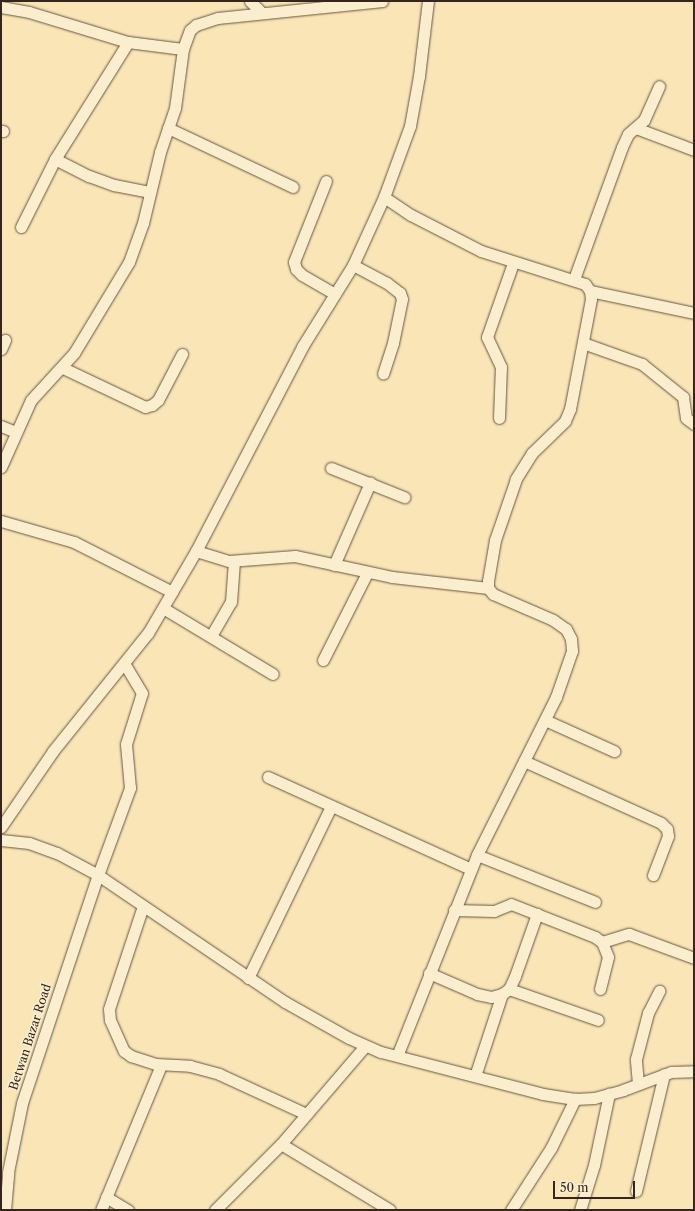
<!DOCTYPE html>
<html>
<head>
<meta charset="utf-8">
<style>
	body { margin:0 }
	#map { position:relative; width:695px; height:1211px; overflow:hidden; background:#f9e5b5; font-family:"Libre Caslon Text",serif }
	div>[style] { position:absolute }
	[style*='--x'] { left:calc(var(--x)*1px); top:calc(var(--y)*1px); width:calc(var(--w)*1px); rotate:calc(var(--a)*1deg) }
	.roads { filter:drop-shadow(0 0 1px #654) drop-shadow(0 0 1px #654) }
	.minor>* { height:11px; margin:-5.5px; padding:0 5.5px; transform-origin:5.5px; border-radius:5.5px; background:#fbeecf }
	span { translate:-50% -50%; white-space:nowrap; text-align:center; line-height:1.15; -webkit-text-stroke:3.5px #fbeecf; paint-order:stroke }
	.street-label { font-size:12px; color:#35251e }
	.frame { position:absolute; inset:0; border:2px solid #35251e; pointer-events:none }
	.scale { position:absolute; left:553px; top:1181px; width:82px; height:18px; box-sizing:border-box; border:2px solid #35251e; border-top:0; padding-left:5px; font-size:12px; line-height:14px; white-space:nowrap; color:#35251e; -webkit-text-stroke:3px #fbeecf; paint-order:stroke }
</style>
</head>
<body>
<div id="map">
	<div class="roads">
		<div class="minor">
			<div style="--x:250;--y:1;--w:17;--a:45"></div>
			<div style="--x:1;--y:7;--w:28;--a:10"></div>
			<div style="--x:29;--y:12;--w:103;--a:16.9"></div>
			<div style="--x:128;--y:42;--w:55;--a:7.3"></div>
			<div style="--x:168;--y:128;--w:138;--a:25.3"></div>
			<div style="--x:636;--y:128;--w:62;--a:20.8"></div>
			<div style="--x:1;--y:131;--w:2;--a:0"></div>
			<div style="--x:55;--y:159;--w:38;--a:27"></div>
			<div style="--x:89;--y:176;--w:27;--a:20"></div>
			<div style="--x:114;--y:185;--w:37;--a:11"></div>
			<div style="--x:326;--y:181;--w:87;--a:111.6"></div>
			<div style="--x:294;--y:262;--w:7;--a:74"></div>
			<div style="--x:296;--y:269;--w:8;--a:45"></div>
			<div style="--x:302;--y:275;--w:38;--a:30"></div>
			<div style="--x:384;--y:197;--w:32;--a:34"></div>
			<div style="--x:411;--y:215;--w:79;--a:27.2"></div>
			<div style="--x:481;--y:251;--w:109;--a:17.6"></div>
			<div style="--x:585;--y:284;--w:9;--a:54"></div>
			<div style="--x:590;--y:291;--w:8;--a:83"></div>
			<div style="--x:591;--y:299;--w:112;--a:100.8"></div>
			<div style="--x:570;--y:409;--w:13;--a:113"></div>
			<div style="--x:565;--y:421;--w:46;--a:135.9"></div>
			<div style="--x:532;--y:453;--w:31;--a:122"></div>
			<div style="--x:516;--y:479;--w:65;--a:109"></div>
			<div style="--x:495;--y:540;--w:42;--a:99.7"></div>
			<div style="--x:488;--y:581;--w:7;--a:90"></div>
			<div style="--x:488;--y:588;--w:8;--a:50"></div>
			<div style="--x:493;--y:594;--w:65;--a:23.4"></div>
			<div style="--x:553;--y:620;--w:16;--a:35"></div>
			<div style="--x:566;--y:629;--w:11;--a:63"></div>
			<div style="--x:571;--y:639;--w:12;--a:85"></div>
			<div style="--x:572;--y:651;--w:49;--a:109.2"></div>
			<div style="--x:556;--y:697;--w:177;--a:116.6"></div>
			<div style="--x:477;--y:855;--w:216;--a:111.7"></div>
			<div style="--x:21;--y:227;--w:76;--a:-63.4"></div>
			<div style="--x:55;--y:159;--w:138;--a:-58"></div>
			<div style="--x:353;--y:265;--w:38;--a:28"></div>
			<div style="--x:387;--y:283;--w:16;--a:38"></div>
			<div style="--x:400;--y:293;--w:6;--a:72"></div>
			<div style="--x:402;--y:299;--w:45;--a:101.6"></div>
			<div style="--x:393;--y:343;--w:32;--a:108"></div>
			<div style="--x:574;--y:279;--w:140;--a:-70"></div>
			<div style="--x:622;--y:147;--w:14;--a:-65"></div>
			<div style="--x:628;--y:134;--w:21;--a:-41"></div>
			<div style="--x:644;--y:120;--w:37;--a:-66"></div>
			<div style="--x:590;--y:291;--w:106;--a:11.9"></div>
			<div style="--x:583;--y:343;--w:63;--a:19.6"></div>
			<div style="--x:642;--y:364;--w:53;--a:38.8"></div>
			<div style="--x:683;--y:397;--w:21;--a:82"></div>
			<div style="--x:686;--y:418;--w:10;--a:37"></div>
			<div style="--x:1;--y:349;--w:10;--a:-66"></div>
			<div style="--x:63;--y:368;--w:91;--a:25.4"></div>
			<div style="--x:145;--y:407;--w:7;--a:-16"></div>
			<div style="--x:152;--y:405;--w:8;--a:-40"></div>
			<div style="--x:158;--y:400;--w:52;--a:-62.4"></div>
			<div style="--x:499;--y:418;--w:51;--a:-87.8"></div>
			<div style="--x:501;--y:367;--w:33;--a:-115"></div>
			<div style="--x:487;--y:337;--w:78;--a:-70.6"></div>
			<div style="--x:1;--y:426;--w:16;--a:22"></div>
			<div style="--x:1;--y:467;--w:73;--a:-65.9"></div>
			<div style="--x:31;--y:400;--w:64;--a:-47.5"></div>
			<div style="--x:74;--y:353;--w:106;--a:-58.9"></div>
			<div style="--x:129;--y:262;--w:41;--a:-70.3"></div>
			<div style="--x:143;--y:223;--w:73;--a:-76.5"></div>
			<div style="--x:160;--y:152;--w:46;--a:-71.2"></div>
			<div style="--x:175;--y:108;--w:60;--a:-82.3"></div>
			<div style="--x:183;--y:49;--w:20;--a:-70"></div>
			<div style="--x:190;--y:30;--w:8;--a:-40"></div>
			<div style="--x:196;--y:25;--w:23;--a:-18"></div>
			<div style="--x:218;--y:18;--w:165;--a:-5.9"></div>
			<div style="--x:331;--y:468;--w:79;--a:21.7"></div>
			<div style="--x:1;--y:521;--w:76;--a:16"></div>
			<div style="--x:74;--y:542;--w:110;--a:27"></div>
			<div style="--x:196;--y:551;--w:34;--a:17"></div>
			<div style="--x:229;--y:561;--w:66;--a:-4.3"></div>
			<div style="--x:295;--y:556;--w:99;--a:12.2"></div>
			<div style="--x:392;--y:577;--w:97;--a:6.5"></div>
			<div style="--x:334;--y:565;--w:90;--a:-66.3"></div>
			<div style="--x:163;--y:608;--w:128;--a:31"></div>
			<div style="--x:211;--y:636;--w:39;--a:-60"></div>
			<div style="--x:231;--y:602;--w:41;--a:-85.8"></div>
			<div style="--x:323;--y:660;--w:97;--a:-63.2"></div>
			<div style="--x:545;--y:720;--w:76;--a:24.2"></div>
			<div style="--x:524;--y:761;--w:150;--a:24.3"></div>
			<div style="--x:661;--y:823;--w:8;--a:45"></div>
			<div style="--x:667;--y:829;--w:7;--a:82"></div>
			<div style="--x:668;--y:836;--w:42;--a:111"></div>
			<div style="--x:268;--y:777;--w:223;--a:24.4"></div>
			<div style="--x:1;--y:827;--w:92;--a:-55.6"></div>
			<div style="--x:53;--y:751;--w:151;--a:-51.2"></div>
			<div style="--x:148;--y:633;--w:95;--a:-59.7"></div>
			<div style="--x:196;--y:551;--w:230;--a:-62.5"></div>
			<div style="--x:302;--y:347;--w:97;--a:-58.1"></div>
			<div style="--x:353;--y:265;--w:75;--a:-65.5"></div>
			<div style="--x:384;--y:197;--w:76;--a:-69.9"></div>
			<div style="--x:410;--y:126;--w:51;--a:-79.8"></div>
			<div style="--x:419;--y:76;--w:76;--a:-83.2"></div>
			<div style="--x:1;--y:840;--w:28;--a:6"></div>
			<div style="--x:29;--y:843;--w:30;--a:20"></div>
			<div style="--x:57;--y:853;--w:47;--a:28.2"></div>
			<div style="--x:98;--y:875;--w:226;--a:34.2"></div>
			<div style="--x:285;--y:1002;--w:73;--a:29.4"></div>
			<div style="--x:349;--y:1038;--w:35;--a:24"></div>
			<div style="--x:381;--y:1052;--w:167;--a:14.5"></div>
			<div style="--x:543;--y:1094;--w:32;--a:9"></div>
			<div style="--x:575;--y:1099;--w:19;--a:-3"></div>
			<div style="--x:594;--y:1098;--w:30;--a:-15"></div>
			<div style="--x:623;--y:1090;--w:51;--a:-20.6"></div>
			<div style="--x:671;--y:1072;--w:23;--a:-2"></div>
			<div style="--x:477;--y:855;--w:127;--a:21.7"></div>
			<div style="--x:143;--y:906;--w:108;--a:108.3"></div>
			<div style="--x:109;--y:1009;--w:11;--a:85"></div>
			<div style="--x:110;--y:1020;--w:34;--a:66"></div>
			<div style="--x:124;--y:1051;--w:9;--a:36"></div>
			<div style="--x:131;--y:1056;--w:26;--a:18"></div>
			<div style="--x:156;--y:1064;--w:34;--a:3"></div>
			<div style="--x:190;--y:1066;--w:30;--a:15"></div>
			<div style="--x:219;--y:1074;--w:96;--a:24.7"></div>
			<div style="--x:454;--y:910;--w:40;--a:1.4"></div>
			<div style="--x:494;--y:911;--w:18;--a:-22"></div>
			<div style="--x:511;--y:904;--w:90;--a:21.4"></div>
			<div style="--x:595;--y:937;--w:9;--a:36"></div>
			<div style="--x:602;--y:942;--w:16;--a:68"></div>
			<div style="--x:608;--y:957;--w:33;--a:104"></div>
			<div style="--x:602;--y:942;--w:28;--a:-17"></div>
			<div style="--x:629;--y:934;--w:69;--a:20.3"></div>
			<div style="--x:429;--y:973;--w:52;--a:23.6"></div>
			<div style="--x:477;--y:994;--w:14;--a:12"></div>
			<div style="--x:491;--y:997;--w:11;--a:-15"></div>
			<div style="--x:502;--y:994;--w:9;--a:-36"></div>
			<div style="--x:509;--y:989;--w:14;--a:-65"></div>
			<div style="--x:515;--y:976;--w:66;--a:-70.5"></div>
			<div style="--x:248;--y:978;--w:191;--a:-64.2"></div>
			<div style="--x:509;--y:989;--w:94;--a:19.2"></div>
			<div style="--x:475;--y:1076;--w:86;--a:-71.8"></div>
			<div style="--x:638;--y:1084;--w:25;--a:-95"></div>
			<div style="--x:636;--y:1059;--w:48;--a:-75.4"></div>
			<div style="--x:648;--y:1013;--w:25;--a:-63"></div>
			<div style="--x:281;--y:1144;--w:127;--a:31.2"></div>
			<div style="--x:636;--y:1191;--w:120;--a:-76.5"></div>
			<div style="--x:106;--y:1197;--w:26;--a:31"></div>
			<div style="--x:5;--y:1210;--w:38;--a:-85"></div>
			<div style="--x:8;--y:1172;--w:70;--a:-78.5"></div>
			<div style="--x:22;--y:1103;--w:240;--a:-71.6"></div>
			<div style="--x:98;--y:875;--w:93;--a:-69.8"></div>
			<div style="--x:130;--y:788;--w:44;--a:-95.2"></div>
			<div style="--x:126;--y:744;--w:53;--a:-72.6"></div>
			<div style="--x:142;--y:693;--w:35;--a:-121"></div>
			<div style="--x:101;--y:1210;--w:157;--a:-67.5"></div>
			<div style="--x:215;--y:1210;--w:93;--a:-45"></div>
			<div style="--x:281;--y:1144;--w:129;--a:-49.4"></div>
			<div style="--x:511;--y:1210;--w:74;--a:-57.2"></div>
			<div style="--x:551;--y:1148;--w:55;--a:-63.9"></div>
			<div style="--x:580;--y:1210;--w:47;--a:-72.7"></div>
			<div style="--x:594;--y:1165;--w:73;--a:-78.1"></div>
		</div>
	</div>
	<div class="street-label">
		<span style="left:30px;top:1037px;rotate:-72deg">Betwan Bazar Road</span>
	</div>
	<div class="frame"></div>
	<div class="scale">50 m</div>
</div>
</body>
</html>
